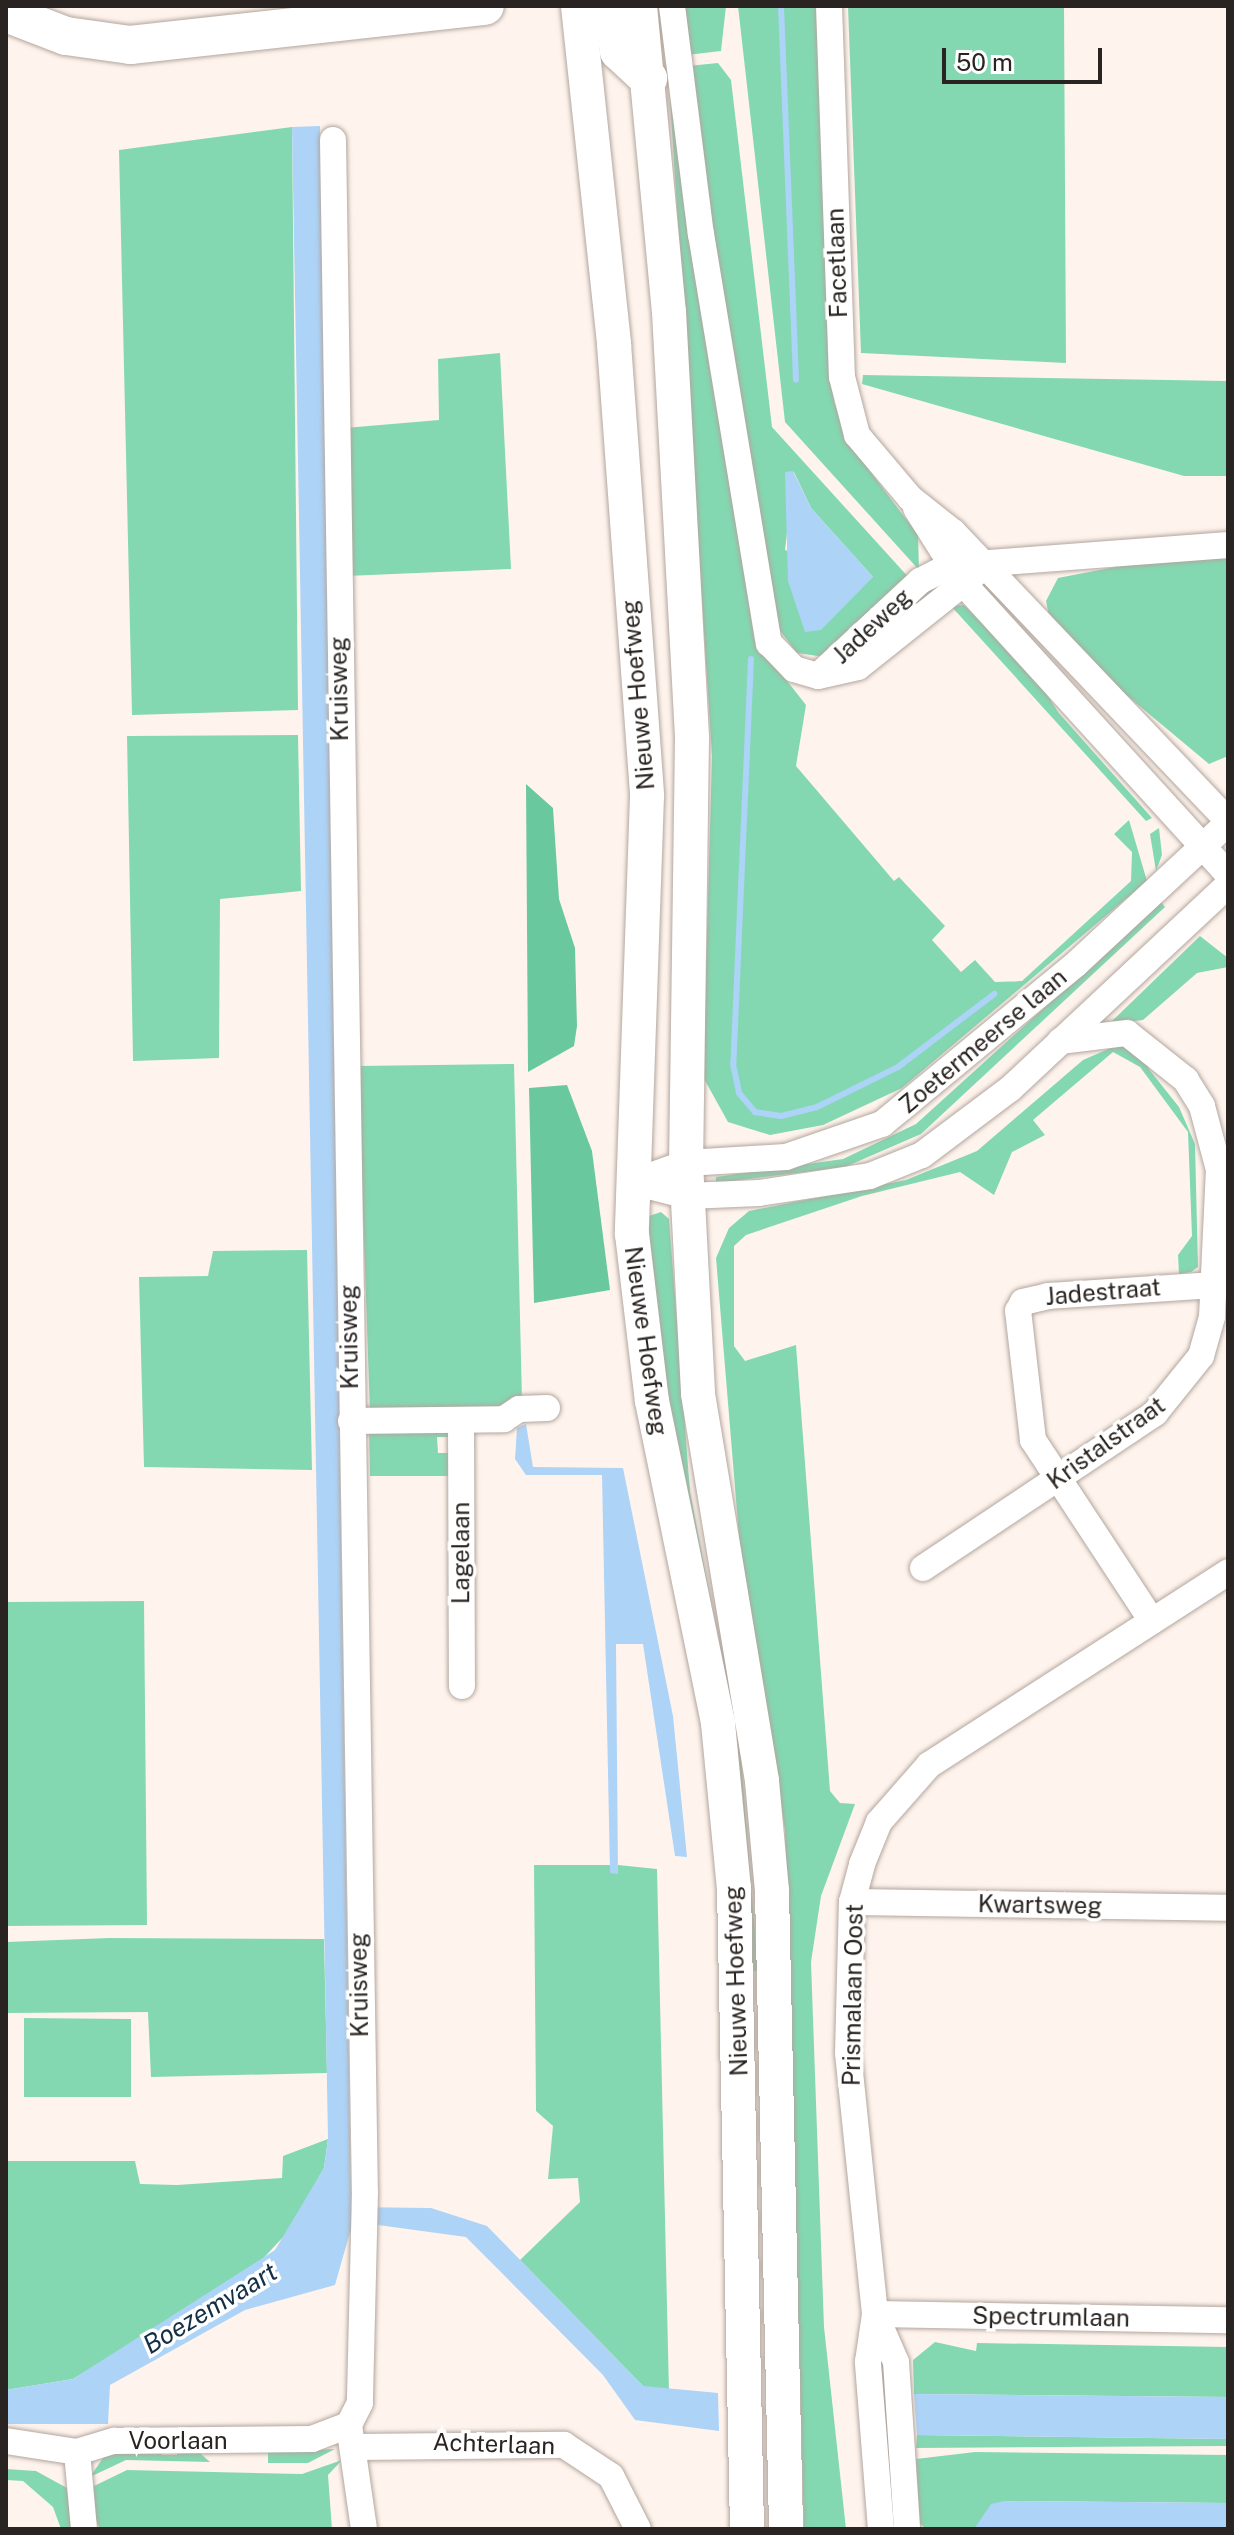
<!DOCTYPE html>
<html>
<head>
<meta charset="utf-8">
<style>
	body { margin:0 }
	#map { position:relative; width:1234px; height:2535px; overflow:hidden; background:#fff4ed; font-family:"Public Sans",sans-serif }
	div>[style] { position:absolute }
	[style*='--x'] { left:calc(var(--x)*1px); top:calc(var(--y)*1px); width:calc(var(--w)*1px); rotate:calc(var(--a)*1deg) }
	.green>* { inset:0; background:#83d8b2 }
	.forest>* { inset:0; background:#6ac89f }
	.water>* { inset:0; background:#add3f7 }
	.stream>* { height:6px; margin:-3px; padding:0 3px; transform-origin:3px; border-radius:3px; background:#add3f7 }
	.roads { filter:drop-shadow(0 0 2px #b2a69e) drop-shadow(0 0 2px #b2a69e) }
	.minor>* { height:26px; margin:-13px; padding:0 13px; transform-origin:13px; border-radius:13px; background:#fff }
	.major>* { height:34px; margin:-17px; padding:0 17px; transform-origin:17px; border-radius:17px; background:#fff }
	.highway>* { height:38px; margin:-19px; padding:0 19px; transform-origin:19px; border-radius:19px; background:#fff }
	span { translate:-50% -50%; white-space:nowrap; text-align:center; line-height:1.15; -webkit-text-stroke:7px #fff; paint-order:stroke }
	.street-label { font-size:24px; color:#292421 }
	.water-label { font-size:26px; color:#122f46; font-style:italic }
	.frame { position:absolute; inset:0; border:8px solid #292421; pointer-events:none }
	.scale { position:absolute; left:942px; top:48px; width:160px; height:36px; box-sizing:border-box; border:4px solid #292421; border-top:0; padding-left:10px; font-size:24px; line-height:28px; white-space:nowrap; color:#292421; -webkit-text-stroke:6px #fff; paint-order:stroke }
</style>
</head>
<body>
<div id="map">
	<div class="green">
		<div style="clip-path:polygon(681px 6px,726px 6px,721px 51px,687px 55px)"></div>
		<div style="clip-path:polygon(738px 6px,819px 6px,834px 402px,854px 450px,918px 535px,919px 570px,785px 422px)"></div>
		<div style="clip-path:polygon(848px 6px,1064px 6px,1066px 363px,861px 353px)"></div>
		<div style="clip-path:polygon(evenodd,718px 63px,731px 80px,772px 427px,911px 580px,831px 653px,818px 656px,797px 653px,774px 623px,688px 66px,718px 63px,794px 472px,811px 508px,873px 577px,785px 550px,794px 472px)"></div>
		<div style="clip-path:polygon(670px 99px,755px 640px,806px 705px,796px 766px,894px 881px,899px 877px,945px 926px,932px 940px,961px 972px,975px 960px,995px 982px,1022px 981px,1131px 881px,1132px 852px,1114px 834px,1129px 820px,1147px 881px,902px 1088px,823px 1125px,770px 1135px,728px 1122px,703px 1077px,712px 756px)"></div>
		<div style="clip-path:polygon(292px 127px,298px 710px,132px 715px,119px 150px)"></div>
		<div style="clip-path:polygon(500px 353px,511px 569px,347px 576px,345px 428px,439px 420px,438px 359px)"></div>
		<div style="clip-path:polygon(863px 375px,1228px 381px,1228px 476px,1184px 476px,862px 384px)"></div>
		<div style="clip-path:polygon(1228px 558px,1228px 756px,1209px 764px,1118px 688px,1049px 616px,1046px 601px,1058px 578px,1115px 567px,1116px 560px)"></div>
		<div style="clip-path:polygon(964px 605px,1036px 677px,1058px 712px,1152px 818px,1146px 821px,951px 606px)"></div>
		<div style="clip-path:polygon(298px 735px,301px 891px,220px 899px,219px 1058px,133px 1061px,127px 736px)"></div>
		<div style="clip-path:polygon(1159px 828px,1162px 855px,1156px 871px,1150px 834px)"></div>
		<div style="clip-path:polygon(1161px 902px,1165px 907px,921px 1134px,845px 1167px,716px 1183px,716px 1177px,843px 1159px,916px 1124px)"></div>
		<div style="clip-path:polygon(1200px 936px,1228px 958px,1228px 967px,1197px 973px,1143px 1020px,1109px 1024px)"></div>
		<div style="clip-path:polygon(1120px 1044px,1153px 1063px,1148px 1068px,1179px 1107px,1195px 1144px,1198px 1267px,1191px 1272px,1179px 1274px,1178px 1255px,1192px 1236px,1188px 1132px,1140px 1067px,1113px 1052px,1033px 1120px,1045px 1135px,1012px 1152px,994px 1195px,960px 1172px,862px 1196px,746px 1235px,734px 1246px,734px 1346px,745px 1361px,796px 1345px,830px 1791px,840px 1803px,855px 1804px,821px 1896px,811px 1962px,824px 2327px,846px 2529px,804px 2529px,785px 1830px,741px 1560px,716px 1258px,729px 1228px,749px 1211px,906px 1180px,977px 1151px,1083px 1060px)"></div>
		<div style="clip-path:polygon(514px 1064px,522px 1401px,502px 1410px,370px 1413px,358px 1066px)"></div>
		<div style="clip-path:polygon(661px 1212px,669px 1219px,690px 1492px,741px 1760px,758px 1971px,748px 1971px,644px 1247px,649px 1216px)"></div>
		<div style="clip-path:polygon(307px 1250px,312px 1470px,144px 1467px,139px 1277px,208px 1276px,213px 1251px)"></div>
		<div style="clip-path:polygon(452px 1428px,454px 1437px,437px 1437px,438px 1453px,454px 1453px,451px 1476px,370px 1476px,369px 1429px)"></div>
		<div style="clip-path:polygon(144px 1601px,147px 1925px,6px 1926px,6px 1602px)"></div>
		<div style="clip-path:polygon(534px 1865px,610px 1865px,618px 1873px,618px 1865px,657px 1869px,669px 2393px,643px 2386px,520px 2260px,580px 2202px,578px 2178px,548px 2179px,553px 2126px,536px 2111px)"></div>
		<div style="clip-path:polygon(109px 1938px,324px 1939px,327px 2073px,151px 2077px,148px 2012px,6px 2013px,6px 1942px)"></div>
		<div style="clip-path:polygon(24px 2018px,131px 2019px,131px 2097px,24px 2097px)"></div>
		<div style="clip-path:polygon(328px 2139px,324px 2168px,286px 2234px,257px 2265px,73px 2379px,6px 2390px,6px 2161px,135px 2161px,140px 2184px,177px 2185px,282px 2178px,283px 2156px)"></div>
		<div style="clip-path:polygon(935px 2342px,976px 2351px,977px 2343px,1228px 2347px,1228px 2397px,914px 2394px,913px 2360px)"></div>
		<div style="clip-path:polygon(917px 2435px,1228px 2439px,1228px 2446px,916px 2448px)"></div>
		<div style="clip-path:polygon(162px 2448px,162px 2455px,177px 2455px,178px 2448px,194px 2448px,210px 2462px,126px 2460px,90px 2477px,105px 2455px)"></div>
		<div style="clip-path:polygon(335px 2449px,308px 2463px,268px 2463px,268px 2452px)"></div>
		<div style="clip-path:polygon(975px 2452px,1228px 2455px,1228px 2503px,1004px 2501px,974px 2529px,927px 2529px,920px 2524px,916px 2459px)"></div>
		<div style="clip-path:polygon(342px 2460px,328px 2475px,332px 2529px,100px 2529px,96px 2520px,92px 2487px,127px 2470px,302px 2474px)"></div>
		<div style="clip-path:polygon(6px 2469px,36px 2471px,67px 2488px,73px 2529px,61px 2529px,53px 2507px,23px 2481px,6px 2480px)"></div>
	</div>
	<div class="forest">
		<div style="clip-path:polygon(526px 784px,553px 808px,559px 899px,575px 948px,577px 1026px,574px 1046px,528px 1072px)"></div>
		<div style="clip-path:polygon(567px 1085px,592px 1151px,610px 1290px,534px 1303px,529px 1088px)"></div>
	</div>
	<div class="water">
		<div style="clip-path:polygon(320px 126px,351px 2207px,431px 2208px,487px 2226px,643px 2386px,718px 2393px,719px 2431px,635px 2420px,603px 2375px,466px 2237px,378px 2225px,350px 2232px,335px 2285px,245px 2310px,110px 2385px,108px 2424px,6px 2424px,6px 2390px,73px 2379px,275px 2250px,324px 2168px,328px 2139px,292px 127px)"></div>
		<div style="clip-path:polygon(793px 471px,811px 508px,873px 577px,821px 630px,805px 632px,788px 581px,785px 472px)"></div>
		<div style="clip-path:polygon(526px 1424px,533px 1467px,623px 1468px,673px 1716px,687px 1857px,675px 1856px,643px 1644px,616px 1644px,618px 1874px,610px 1873px,602px 1475px,526px 1475px,515px 1459px,517px 1428px)"></div>
		<div style="clip-path:polygon(914px 2394px,1228px 2397px,1228px 2439px,917px 2435px)"></div>
		<div style="clip-path:polygon(1004px 2501px,1228px 2503px,1228px 2529px,974px 2529px,991px 2504px)"></div>
	</div>
	<div class="stream">
		<div style="--x:781;--y:6;--w:374;--a:87.7"></div>
		<div style="--x:751;--y:659;--w:405;--a:92.5"></div>
		<div style="--x:733;--y:1064;--w:30;--a:78"></div>
		<div style="--x:739;--y:1093;--w:25;--a:50"></div>
		<div style="--x:755;--y:1112;--w:26;--a:9"></div>
		<div style="--x:781;--y:1116;--w:37;--a:-14"></div>
		<div style="--x:817;--y:1107;--w:90;--a:-26.3"></div>
		<div style="--x:898;--y:1067;--w:121;--a:-37.2"></div>
	</div>
	<div class="roads">
		<div class="minor">
			<div style="--x:672;--y:6;--w:230;--a:82.8"></div>
			<div style="--x:701;--y:234;--w:415;--a:80.6"></div>
			<div style="--x:769;--y:643;--w:36;--a:46"></div>
			<div style="--x:794;--y:669;--w:25;--a:16"></div>
			<div style="--x:818;--y:676;--w:41;--a:-12.7"></div>
			<div style="--x:858;--y:667;--w:162;--a:-38.5"></div>
			<div style="--x:829;--y:6;--w:371;--a:88"></div>
			<div style="--x:842;--y:377;--w:60;--a:75.5"></div>
			<div style="--x:857;--y:435;--w:82;--a:49.9"></div>
			<div style="--x:910;--y:498;--w:55;--a:38.3"></div>
			<div style="--x:953;--y:532;--w:399;--a:46.4"></div>
			<div style="--x:333;--y:140;--w:2052;--a:89.11"></div>
			<div style="--x:365;--y:2192;--w:211;--a:91.4"></div>
			<div style="--x:360;--y:2403;--w:25;--a:117"></div>
			<div style="--x:349;--y:2425;--w:105;--a:81.8"></div>
			<div style="--x:916;--y:508;--w:89;--a:57.9"></div>
			<div style="--x:963;--y:583;--w:394;--a:47.7"></div>
			<div style="--x:820;--y:674;--w:137;--a:-42.9"></div>
			<div style="--x:920;--y:581;--w:34;--a:-27"></div>
			<div style="--x:950;--y:566;--w:279;--a:-4.3"></div>
			<div style="--x:633;--y:1182;--w:56;--a:-19.7"></div>
			<div style="--x:686;--y:1163;--w:100;--a:-3.4"></div>
			<div style="--x:786;--y:1157;--w:102;--a:-19"></div>
			<div style="--x:882;--y:1124;--w:250;--a:-39.5"></div>
			<div style="--x:1075;--y:965;--w:209;--a:-42.9"></div>
			<div style="--x:633;--y:1182;--w:56;--a:14.5"></div>
			<div style="--x:687;--y:1196;--w:72;--a:-2.4"></div>
			<div style="--x:759;--y:1193;--w:112;--a:-8.7"></div>
			<div style="--x:870;--y:1176;--w:56;--a:-22"></div>
			<div style="--x:922;--y:1155;--w:110;--a:-36.9"></div>
			<div style="--x:1010;--y:1089;--w:299;--a:-43.1"></div>
			<div style="--x:461;--y:1420;--w:266;--a:89.8"></div>
			<div style="--x:351;--y:1421;--w:153;--a:-0.7"></div>
			<div style="--x:504;--y:1419;--w:18;--a:-34"></div>
			<div style="--x:519;--y:1409;--w:28;--a:-2"></div>
			<div style="--x:923;--y:1568;--w:279;--a:-33.7"></div>
			<div style="--x:1155;--y:1413;--w:73;--a:-51.1"></div>
			<div style="--x:1201;--y:1356;--w:41;--a:-74.2"></div>
			<div style="--x:1212;--y:1317;--w:147;--a:-87.3"></div>
			<div style="--x:1219;--y:1170;--w:66;--a:-104.9"></div>
			<div style="--x:1202;--y:1106;--w:31;--a:-122"></div>
			<div style="--x:1186;--y:1080;--w:75;--a:-141.5"></div>
			<div style="--x:1127;--y:1033;--w:67;--a:173.2"></div>
			<div style="--x:1152;--y:1621;--w:217;--a:-123.3"></div>
			<div style="--x:1033;--y:1440;--w:130;--a:-96.6"></div>
			<div style="--x:1018;--y:1311;--w:10;--a:-61"></div>
			<div style="--x:1023;--y:1302;--w:26;--a:-13"></div>
			<div style="--x:1048;--y:1296;--w:180;--a:-3.8"></div>
			<div style="--x:852;--y:1902;--w:376;--a:0.9"></div>
			<div style="--x:875;--y:2314;--w:353;--a:1"></div>
			<div style="--x:875;--y:2314;--w:52;--a:66.4"></div>
			<div style="--x:896;--y:2362;--w:167;--a:86.2"></div>
			<div style="--x:6;--y:2441;--w:72;--a:8.8"></div>
			<div style="--x:77;--y:2452;--w:39;--a:-17"></div>
			<div style="--x:114;--y:2441;--w:198;--a:-0.6"></div>
			<div style="--x:312;--y:2439;--w:40;--a:-21"></div>
			<div style="--x:357;--y:2447;--w:207;--a:-0.6"></div>
			<div style="--x:564;--y:2445;--w:56;--a:33.4"></div>
			<div style="--x:611;--y:2476;--w:59;--a:63"></div>
			<div style="--x:77;--y:2452;--w:77;--a:84.8"></div>
			<div style="--x:881;--y:2529;--w:168;--a:-94.5"></div>
			<div style="--x:868;--y:2362;--w:49;--a:-81.7"></div>
			<div style="--x:875;--y:2314;--w:262;--a:-95.9"></div>
			<div style="--x:848;--y:2053;--w:151;--a:-88.5"></div>
			<div style="--x:852;--y:1902;--w:39;--a:-75"></div>
			<div style="--x:862;--y:1864;--w:45;--a:-68"></div>
			<div style="--x:879;--y:1822;--w:76;--a:-48.7"></div>
			<div style="--x:929;--y:1765;--w:356;--a:-32.8"></div>
		</div>
		<div class="major">
			<div style="--x:578;--y:6;--w:340;--a:83.9"></div>
			<div style="--x:614;--y:344;--w:453;--a:85.8"></div>
			<div style="--x:647;--y:796;--w:438;--a:92"></div>
			<div style="--x:632;--y:1234;--w:168;--a:83.2"></div>
			<div style="--x:652;--y:1401;--w:329;--a:78.4"></div>
			<div style="--x:718;--y:1723;--w:166;--a:84.5"></div>
			<div style="--x:734;--y:1888;--w:641;--a:88.84"></div>
			<div style="--x:640;--y:6;--w:307;--a:84.6"></div>
			<div style="--x:669;--y:312;--w:427;--a:86.9"></div>
			<div style="--x:692;--y:738;--w:425;--a:90.8"></div>
			<div style="--x:686;--y:1163;--w:231;--a:87"></div>
			<div style="--x:698;--y:1394;--w:392;--a:80.6"></div>
			<div style="--x:762;--y:1781;--w:110;--a:84.8"></div>
			<div style="--x:772;--y:1891;--w:638;--a:88.74"></div>
		</div>
		<div class="highway">
			<div style="--x:612;--y:6;--w:46;--a:81.2"></div>
			<div style="--x:619;--y:51;--w:40;--a:43"></div>
			<div style="--x:6;--y:13;--w:64;--a:21"></div>
			<div style="--x:66;--y:36;--w:65;--a:8"></div>
			<div style="--x:130;--y:45;--w:357;--a:-6.3"></div>
		</div>
	</div>
	<div class="street-label">
		<span style="left:837px;top:263px;rotate:-92deg">Facetlaan</span>
		<span style="left:872px;top:626px;rotate:-43deg">Jadeweg</span>
		<span style="left:339px;top:689px;rotate:-91deg">Kruisweg</span>
		<span style="left:638px;top:695px;rotate:-95deg">Nieuwe Hoefweg</span>
		<span style="left:983px;top:1041px;rotate:-40deg">Zoetermeerse laan</span>
		<span style="left:1103px;top:1292px;rotate:-5deg">Jadestraat</span>
		<span style="left:349px;top:1337px;rotate:-91deg">Kruisweg</span>
		<span style="left:646px;top:1341px;rotate:82deg">Nieuwe Hoefweg</span>
		<span style="left:1106px;top:1443px;rotate:-36deg">Kristalstraat</span>
		<span style="left:461px;top:1553px;rotate:-90deg">Lagelaan</span>
		<span style="left:1040px;top:1905px;rotate:1deg">Kwartsweg</span>
		<span style="left:736px;top:1981px;rotate:-92deg">Nieuwe Hoefweg</span>
		<span style="left:359px;top:1985px;rotate:-91deg">Kruisweg</span>
		<span style="left:853px;top:1995px;rotate:-89deg">Prismalaan Oost</span>
		<span style="left:1051px;top:2317px;rotate:1deg">Spectrumlaan</span>
		<span style="left:178px;top:2441px">Voorlaan</span>
		<span style="left:494px;top:2444px;rotate:2deg">Achterlaan</span>
	</div>
	<div class="water-label">
		<span style="left:210px;top:2308px;rotate:-31deg">Boezemvaart</span>
	</div>
	<div class="frame"></div>
	<div class="scale">50 m</div>
</div>
</body>
</html>
